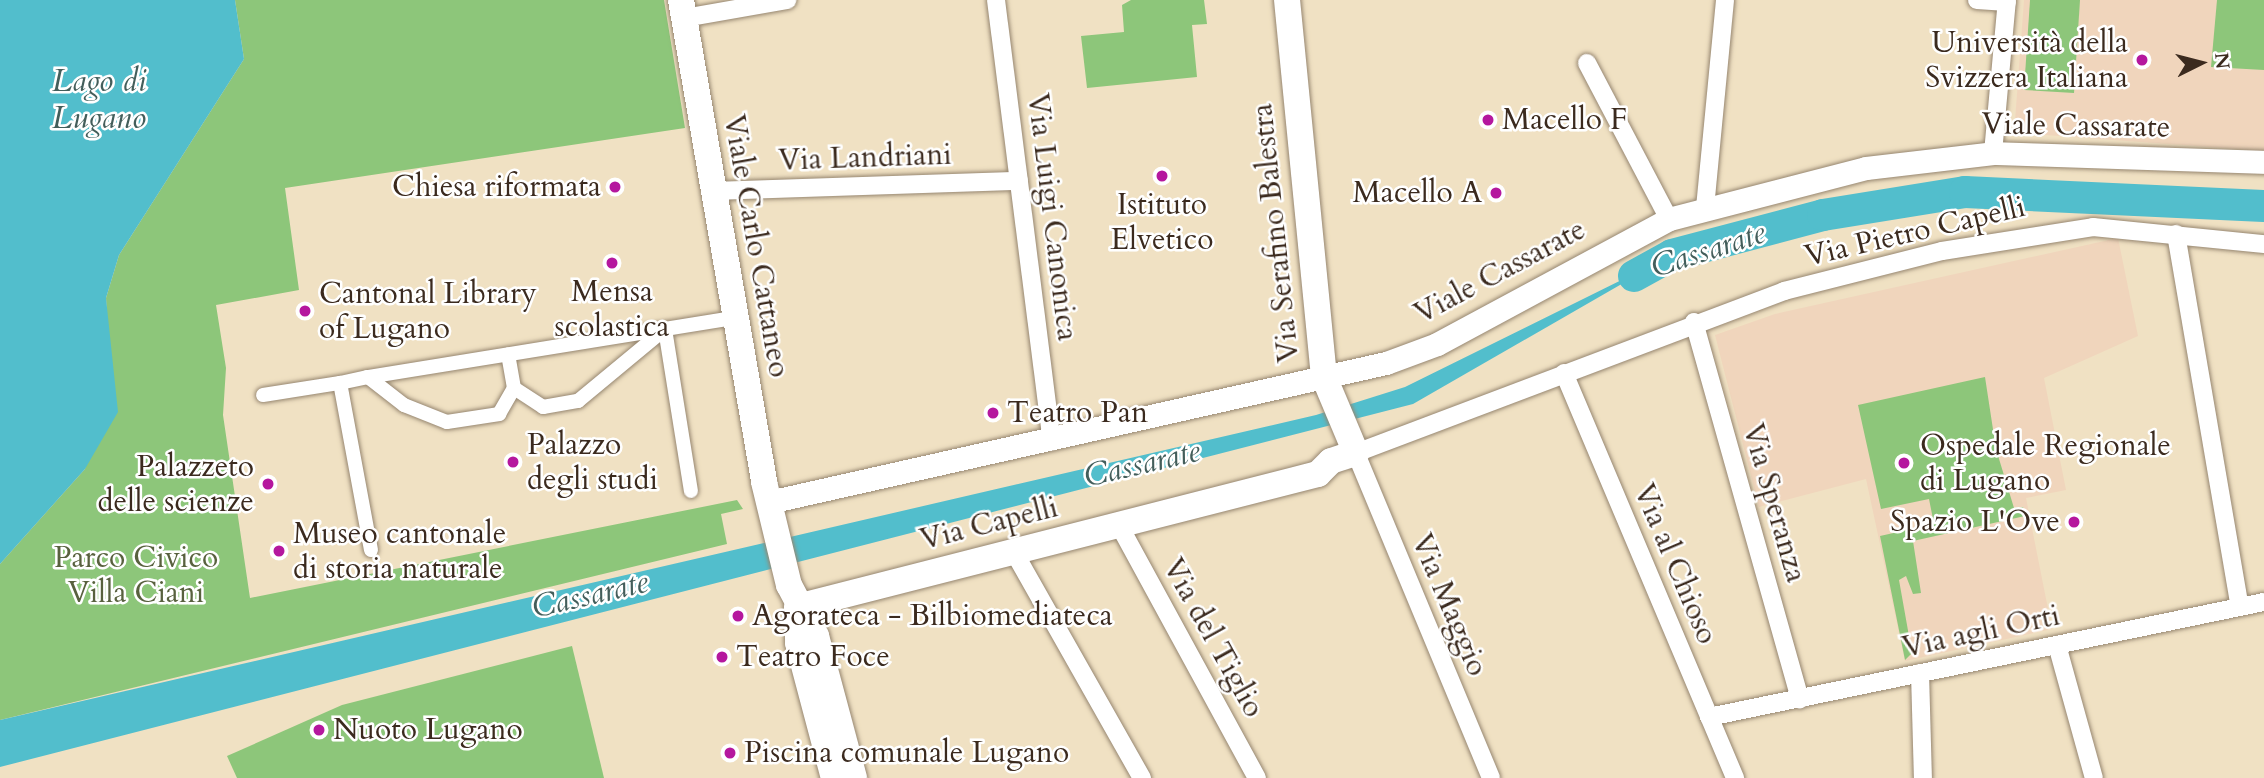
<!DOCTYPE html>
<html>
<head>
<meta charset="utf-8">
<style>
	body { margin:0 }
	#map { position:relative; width:2264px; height:778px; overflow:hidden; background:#f0e1c3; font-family:Cardo,serif }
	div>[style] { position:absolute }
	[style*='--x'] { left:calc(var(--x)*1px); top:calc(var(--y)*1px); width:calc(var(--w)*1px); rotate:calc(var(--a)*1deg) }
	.built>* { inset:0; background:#f0d5bc }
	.green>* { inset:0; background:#8dc67a }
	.water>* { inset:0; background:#52becc }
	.river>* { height:32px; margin:-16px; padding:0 16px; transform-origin:16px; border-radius:16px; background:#52becc }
	.roads { filter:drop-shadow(0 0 2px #968670) drop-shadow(0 0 2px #968670) }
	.pedestrian>* { height:14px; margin:-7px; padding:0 7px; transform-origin:7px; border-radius:7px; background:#fff }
	.minor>* { height:18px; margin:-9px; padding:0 9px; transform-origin:9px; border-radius:9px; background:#fff }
	.tertiary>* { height:23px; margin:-11.5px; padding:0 11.5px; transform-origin:11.5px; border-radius:11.5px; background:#fff }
	.secondary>* { height:26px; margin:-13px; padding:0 13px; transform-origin:13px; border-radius:13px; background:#fff }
	.dots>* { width:19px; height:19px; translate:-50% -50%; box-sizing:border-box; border:4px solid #fff; border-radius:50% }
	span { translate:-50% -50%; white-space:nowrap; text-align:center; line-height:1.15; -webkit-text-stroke:5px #fff; paint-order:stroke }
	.poi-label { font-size:30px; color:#3b2a1e }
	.right { translate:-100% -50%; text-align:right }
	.left { translate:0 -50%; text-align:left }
	.street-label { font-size:30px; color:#3b2a1e }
	.park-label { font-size:30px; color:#58613e }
	.water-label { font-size:32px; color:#435e5b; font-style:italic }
	.north { position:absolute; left:2166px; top:28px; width:70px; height:70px; -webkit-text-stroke:5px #fff; paint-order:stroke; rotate:84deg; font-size:19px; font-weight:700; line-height:28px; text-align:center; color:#3b2a1e }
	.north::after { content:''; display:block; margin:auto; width:24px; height:32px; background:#3b2a1e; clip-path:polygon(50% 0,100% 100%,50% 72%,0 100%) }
</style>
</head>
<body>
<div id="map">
	<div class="built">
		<div style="clip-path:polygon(2024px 0,2264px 0,2264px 151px,2020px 133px,2015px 121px)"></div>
		<div style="clip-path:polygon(2118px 238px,2138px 336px,2044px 378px,2066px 490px,2026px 498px,2052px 629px,1905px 661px,1866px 479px,1759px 507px,1715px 335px,1775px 314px)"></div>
	</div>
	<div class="green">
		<div style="clip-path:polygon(235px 0,664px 0,685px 128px,285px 188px,299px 290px,216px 305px,226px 368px,223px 415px,250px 598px,737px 500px,743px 509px,721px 514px,727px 544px,0 720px,0 564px,85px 469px,109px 350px,106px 298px,119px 255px,244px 59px)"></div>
		<div style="clip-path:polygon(1131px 0,1204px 0,1207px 24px,1192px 25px,1197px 77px,1087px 88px,1081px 36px,1124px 32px,1122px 5px)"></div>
		<div style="clip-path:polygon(2030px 0,2080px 0,2074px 93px,2024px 90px)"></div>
		<div style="clip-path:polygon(2217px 0,2264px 0,2264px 70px,2211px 67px)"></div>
		<div style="clip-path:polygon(1985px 377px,1996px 449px,2014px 508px,2023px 507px,2025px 516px,1913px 541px,1921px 593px,1913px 594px,1906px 576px,1899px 580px,1912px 653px,1905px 660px,1880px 536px,1934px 524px,1929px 499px,1881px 509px,1858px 405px)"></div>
		<div style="clip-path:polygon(572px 646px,604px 778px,237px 778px,227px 756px,342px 705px)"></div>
	</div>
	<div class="water">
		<div style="clip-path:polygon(0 0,235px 0,244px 59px,119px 255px,106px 298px,118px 412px,85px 469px,0 564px)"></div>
		<div style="clip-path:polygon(1672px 255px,1413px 404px,0 767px,0 720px,1316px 415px,1405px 387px)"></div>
	</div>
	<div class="river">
		<div style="--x:1634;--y:276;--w:43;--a:-28.9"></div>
		<div style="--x:1672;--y:255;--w:156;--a:-14.8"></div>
		<div style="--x:1823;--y:215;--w:144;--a:-9.2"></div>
		<div style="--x:1965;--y:192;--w:299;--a:2.7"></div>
	</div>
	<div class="roads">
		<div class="pedestrian">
			<div style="--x:368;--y:377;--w:46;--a:37.9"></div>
			<div style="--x:404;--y:405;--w:46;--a:21.6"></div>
			<div style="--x:447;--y:422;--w:53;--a:-8.7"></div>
			<div style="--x:499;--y:414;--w:30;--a:-60"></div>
			<div style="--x:514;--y:388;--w:34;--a:-100"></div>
			<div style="--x:514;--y:388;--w:35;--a:33"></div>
			<div style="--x:543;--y:407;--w:36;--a:-10"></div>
			<div style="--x:578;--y:401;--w:113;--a:-39.6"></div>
			<div style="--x:665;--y:329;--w:69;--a:-9.2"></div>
			<div style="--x:263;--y:395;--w:78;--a:-8.9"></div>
			<div style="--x:371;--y:550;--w:170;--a:-100.5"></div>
			<div style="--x:340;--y:383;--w:29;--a:-12"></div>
			<div style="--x:368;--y:377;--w:301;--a:-9.2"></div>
			<div style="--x:665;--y:329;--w:164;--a:80.9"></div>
		</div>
		<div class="minor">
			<div style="--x:996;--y:0;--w:445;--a:82.8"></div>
			<div style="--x:1977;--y:0;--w:30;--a:4"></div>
			<div style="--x:684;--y:18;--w:105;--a:-9.9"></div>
			<div style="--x:1587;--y:63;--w:176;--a:62.3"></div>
			<div style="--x:1993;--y:153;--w:154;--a:-84.8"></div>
			<div style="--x:714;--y:191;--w:305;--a:-1.9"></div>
			<div style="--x:1705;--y:208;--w:209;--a:-84.5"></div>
			<div style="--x:2176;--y:234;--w:378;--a:80.3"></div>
			<div style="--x:1694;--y:322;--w:392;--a:74.3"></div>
			<div style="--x:1564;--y:373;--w:440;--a:67.1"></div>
			<div style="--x:1119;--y:525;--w:288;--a:61.4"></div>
			<div style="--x:1014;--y:552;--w:260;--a:60.5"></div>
			<div style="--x:2057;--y:645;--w:138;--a:74.5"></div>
			<div style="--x:1920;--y:673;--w:105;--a:88.4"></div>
			<div style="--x:1709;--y:717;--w:567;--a:-11.71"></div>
			<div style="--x:1491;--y:778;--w:352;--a:-112.6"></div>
			<div style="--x:1356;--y:453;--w:458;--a:-20.7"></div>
			<div style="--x:1784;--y:291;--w:163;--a:-14.2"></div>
			<div style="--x:1942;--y:251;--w:153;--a:-9"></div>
			<div style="--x:2093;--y:227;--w:172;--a:5.7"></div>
		</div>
		<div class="tertiary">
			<div style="--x:769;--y:502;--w:632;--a:-12.7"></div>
			<div style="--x:1386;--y:363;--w:54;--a:-20.4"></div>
			<div style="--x:1437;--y:344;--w:264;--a:-28.3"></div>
			<div style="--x:1669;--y:219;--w:203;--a:-14.5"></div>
			<div style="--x:1866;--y:168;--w:128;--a:-6.7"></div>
			<div style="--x:1993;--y:153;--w:271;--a:1.9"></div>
		</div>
		<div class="secondary">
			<div style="--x:681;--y:0;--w:489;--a:80.2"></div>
			<div style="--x:764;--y:482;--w:106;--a:76.4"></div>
			<div style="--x:789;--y:585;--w:58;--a:62.1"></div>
			<div style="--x:816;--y:636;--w:147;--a:75"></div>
			<div style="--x:797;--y:607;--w:538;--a:-14.32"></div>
			<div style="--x:1318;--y:474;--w:18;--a:-45"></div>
			<div style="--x:1331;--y:461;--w:26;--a:-18"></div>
			<div style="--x:1356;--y:453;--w:82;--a:-112.8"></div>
			<div style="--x:1324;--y:377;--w:379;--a:-95.6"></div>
			<div style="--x:797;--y:609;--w:34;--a:88"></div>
			<div style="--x:798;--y:643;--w:140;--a:75.1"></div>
		</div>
	</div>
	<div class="dots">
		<div style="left:2142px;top:60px;background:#b5179e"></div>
		<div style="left:1488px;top:120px;background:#b5179e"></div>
		<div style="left:1162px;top:176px;background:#b5179e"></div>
		<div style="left:615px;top:187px;background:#b5179e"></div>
		<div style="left:1496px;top:193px;background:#b5179e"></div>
		<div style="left:612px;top:263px;background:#b5179e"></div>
		<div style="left:305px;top:311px;background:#b5179e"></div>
		<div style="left:993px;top:413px;background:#b5179e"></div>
		<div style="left:513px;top:462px;background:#b5179e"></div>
		<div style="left:1904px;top:463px;background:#b5179e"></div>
		<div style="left:268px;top:484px;background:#b5179e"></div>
		<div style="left:2074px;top:522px;background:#b5179e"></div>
		<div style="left:279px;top:551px;background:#b5179e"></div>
		<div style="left:738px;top:616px;background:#b5179e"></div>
		<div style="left:722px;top:657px;background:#b5179e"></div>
		<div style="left:319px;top:730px;background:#b5179e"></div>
		<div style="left:730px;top:753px;background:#b5179e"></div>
	</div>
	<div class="poi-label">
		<span class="right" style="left:2128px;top:60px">Università della<br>Svizzera Italiana</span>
		<span class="left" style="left:1502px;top:120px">Macello F</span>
		<span class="right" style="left:601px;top:187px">Chiesa riformata</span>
		<span class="right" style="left:1482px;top:193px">Macello A</span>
		<span style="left:1162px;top:222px">Istituto<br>Elvetico</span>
		<span style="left:612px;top:309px">Mensa<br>scolastica</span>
		<span class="left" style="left:319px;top:311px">Cantonal Library<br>of Lugano</span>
		<span class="left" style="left:1007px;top:413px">Teatro Pan</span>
		<span class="left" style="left:527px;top:462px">Palazzo<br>degli studi</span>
		<span class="left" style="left:1920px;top:463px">Ospedale Regionale<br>di Lugano</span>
		<span class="right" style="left:254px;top:484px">Palazzeto<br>delle scienze</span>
		<span class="right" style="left:2060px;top:522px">Spazio L'Ove</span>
		<span class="left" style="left:293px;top:551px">Museo cantonale<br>di storia naturale</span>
		<span class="left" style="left:752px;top:616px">Agorateca - Bilbiomediateca</span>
		<span class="left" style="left:736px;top:657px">Teatro Foce</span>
		<span class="left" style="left:333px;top:730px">Nuoto Lugano</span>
		<span class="left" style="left:744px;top:753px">Piscina comunale Lugano</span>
	</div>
	<div class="street-label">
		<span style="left:2076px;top:126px;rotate:1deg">Viale Cassarate</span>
		<span style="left:865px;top:158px;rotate:-2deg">Via Landriani</span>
		<span style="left:1052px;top:217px;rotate:83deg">Via Luigi Canonica</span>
		<span style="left:1915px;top:232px;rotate:-13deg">Via Pietro Capelli</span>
		<span style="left:1276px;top:233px;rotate:-96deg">Via Serafino Balestra</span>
		<span style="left:756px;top:246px;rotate:80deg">Viale Carlo Cattaneo</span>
		<span style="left:1500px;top:272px;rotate:-28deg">Viale Cassarate</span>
		<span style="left:1774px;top:503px;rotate:74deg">Via Speranza</span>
		<span style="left:989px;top:524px;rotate:-14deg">Via Capelli</span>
		<span style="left:1675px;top:564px;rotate:67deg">Via al Chioso</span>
		<span style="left:1449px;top:605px;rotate:67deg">Via Maggio</span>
		<span style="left:1981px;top:632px;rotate:-12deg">Via agli Orti</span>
		<span style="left:1213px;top:638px;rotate:61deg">Via del Tiglio</span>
	</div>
	<div class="park-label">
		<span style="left:136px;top:575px">Parco Civico<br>Villa Ciani</span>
	</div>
	<div class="water-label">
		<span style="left:99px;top:100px">Lago di<br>Lugano</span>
		<span style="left:1708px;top:250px;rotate:-18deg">Cassarate</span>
		<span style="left:1142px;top:464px;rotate:-13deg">Cassarate</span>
		<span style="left:590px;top:595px;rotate:-13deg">Cassarate</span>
	</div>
	<div class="north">N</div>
</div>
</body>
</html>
